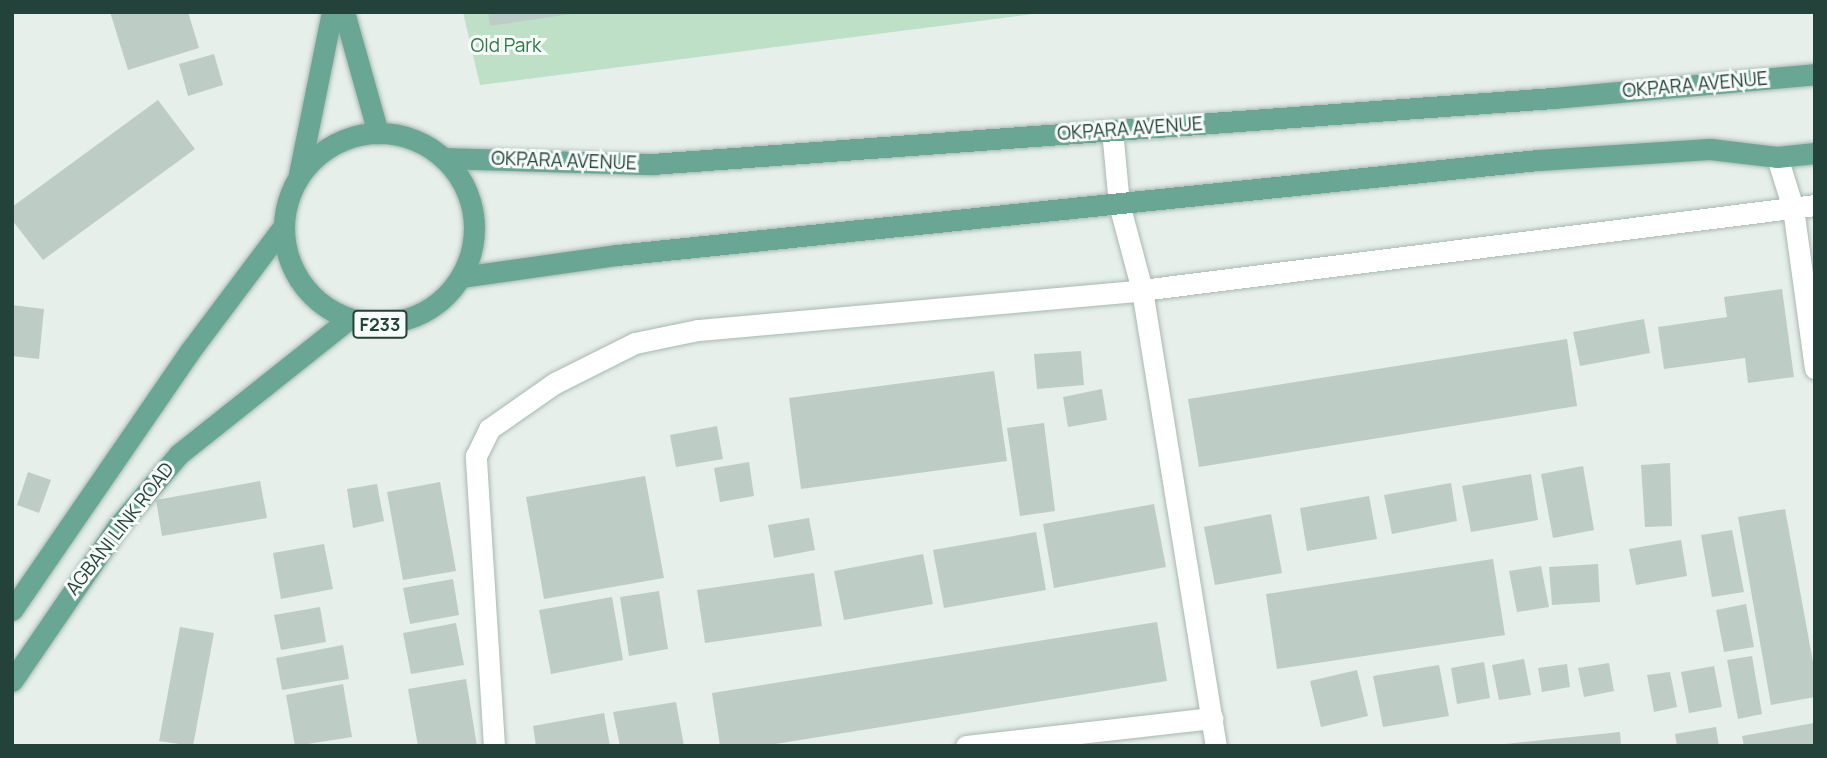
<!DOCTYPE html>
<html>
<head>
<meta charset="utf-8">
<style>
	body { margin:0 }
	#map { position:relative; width:1827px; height:758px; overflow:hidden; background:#e6efea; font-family:Manrope,sans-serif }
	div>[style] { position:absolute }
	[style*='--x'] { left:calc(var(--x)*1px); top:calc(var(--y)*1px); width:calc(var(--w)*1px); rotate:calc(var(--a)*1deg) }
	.green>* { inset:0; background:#bee0c6 }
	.building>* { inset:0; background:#bdcdc6 }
	.roads { filter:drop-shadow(0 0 2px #a8b8b1) drop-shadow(0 0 2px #a8b8b1) }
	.minor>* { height:21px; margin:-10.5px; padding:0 10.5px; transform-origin:10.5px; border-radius:10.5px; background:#fff }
	.major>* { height:21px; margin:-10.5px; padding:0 10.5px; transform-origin:10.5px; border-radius:10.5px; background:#69a694 }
	.major>.ring { margin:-10.5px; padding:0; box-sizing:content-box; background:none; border:21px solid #69a694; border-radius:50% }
	span { translate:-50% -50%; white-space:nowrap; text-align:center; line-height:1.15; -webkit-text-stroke:6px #f7fbf9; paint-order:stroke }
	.shield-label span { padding:2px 5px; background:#f7fbf9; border:2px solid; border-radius:5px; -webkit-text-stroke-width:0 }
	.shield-label { font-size:18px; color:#234239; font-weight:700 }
	.park-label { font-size:19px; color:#2c7b47 }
	.street-label { font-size:19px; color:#234239 }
	.frame { position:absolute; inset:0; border:14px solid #234239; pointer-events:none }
</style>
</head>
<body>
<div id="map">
	<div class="green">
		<div style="clip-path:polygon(463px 12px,1049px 12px,480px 85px)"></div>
	</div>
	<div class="building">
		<div style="clip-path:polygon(110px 12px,188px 12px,199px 48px,128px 70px)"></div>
		<div style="clip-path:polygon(488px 12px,571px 12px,571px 14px,490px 26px)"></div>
		<div style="clip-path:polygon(214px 54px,223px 85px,188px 96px,179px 64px)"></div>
		<div style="clip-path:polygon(158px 100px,195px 149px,43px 260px,12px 220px,12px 207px)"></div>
		<div style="clip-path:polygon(1782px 289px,1794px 377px,1748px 383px,1745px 358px,1664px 369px,1658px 327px,1727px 317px,1724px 297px)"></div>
		<div style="clip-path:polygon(12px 305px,44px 309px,39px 359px,12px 356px)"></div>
		<div style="clip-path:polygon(1644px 319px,1650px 353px,1580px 366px,1573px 332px)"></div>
		<div style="clip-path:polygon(1567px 339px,1577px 406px,1199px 467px,1188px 399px)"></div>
		<div style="clip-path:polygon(1081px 351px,1084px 385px,1037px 389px,1034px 354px)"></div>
		<div style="clip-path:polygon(994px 371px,1007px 461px,801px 489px,789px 398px)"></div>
		<div style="clip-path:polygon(1102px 389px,1107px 420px,1068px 427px,1063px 397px)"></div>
		<div style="clip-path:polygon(1044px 423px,1055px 511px,1020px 516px,1007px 428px)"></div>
		<div style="clip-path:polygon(717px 426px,723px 459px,676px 467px,670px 435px)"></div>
		<div style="clip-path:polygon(749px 462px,754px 496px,720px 502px,714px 468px)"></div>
		<div style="clip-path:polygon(1670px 463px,1672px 526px,1645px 527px,1641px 465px)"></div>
		<div style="clip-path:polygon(1583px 466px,1594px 530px,1553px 538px,1541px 474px)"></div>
		<div style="clip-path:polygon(28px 472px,51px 480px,39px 513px,17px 505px)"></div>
		<div style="clip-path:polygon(1531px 474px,1538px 520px,1471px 532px,1462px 486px)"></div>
		<div style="clip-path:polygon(645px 476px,664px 578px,544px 599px,526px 497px)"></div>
		<div style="clip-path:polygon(260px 481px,267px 518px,162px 536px,156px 500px)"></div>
		<div style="clip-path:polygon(440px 482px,456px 571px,403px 580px,387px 492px)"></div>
		<div style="clip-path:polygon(1451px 483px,1457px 521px,1392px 534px,1384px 495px)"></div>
		<div style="clip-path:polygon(377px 484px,384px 521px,353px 528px,347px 489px)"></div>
		<div style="clip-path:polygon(1369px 496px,1377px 539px,1307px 551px,1300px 508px)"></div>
		<div style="clip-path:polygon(1154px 504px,1166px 567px,1054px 588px,1043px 524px)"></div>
		<div style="clip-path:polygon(1785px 509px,1815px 673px,1815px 697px,1771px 705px,1738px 517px)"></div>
		<div style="clip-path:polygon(1271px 514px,1282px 573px,1215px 585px,1204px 527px)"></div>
		<div style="clip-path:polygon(809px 518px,815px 550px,774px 558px,768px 525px)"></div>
		<div style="clip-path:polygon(1732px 530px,1744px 592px,1712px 597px,1701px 535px)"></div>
		<div style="clip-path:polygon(1036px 532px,1046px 590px,944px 608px,933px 550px)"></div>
		<div style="clip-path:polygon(1681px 540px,1687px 576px,1636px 585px,1629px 549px)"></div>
		<div style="clip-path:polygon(324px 544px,333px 589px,281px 599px,273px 553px)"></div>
		<div style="clip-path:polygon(923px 554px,933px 604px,844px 620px,834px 571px)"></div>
		<div style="clip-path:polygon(1493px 559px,1505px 635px,1277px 669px,1266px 594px)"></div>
		<div style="clip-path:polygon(1598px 564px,1600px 602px,1552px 605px,1549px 567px)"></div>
		<div style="clip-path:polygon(1541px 566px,1549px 607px,1517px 612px,1509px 571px)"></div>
		<div style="clip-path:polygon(814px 573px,822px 626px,705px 643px,697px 590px)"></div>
		<div style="clip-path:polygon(453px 579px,459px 615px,410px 624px,403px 588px)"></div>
		<div style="clip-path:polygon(659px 591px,668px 649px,629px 656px,620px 597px)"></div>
		<div style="clip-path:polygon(612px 597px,623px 660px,551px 674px,539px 610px)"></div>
		<div style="clip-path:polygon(1746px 604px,1754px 647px,1724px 652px,1716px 610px)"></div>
		<div style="clip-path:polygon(320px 607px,326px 642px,281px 650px,274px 615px)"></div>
		<div style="clip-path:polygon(1157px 622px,1167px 681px,763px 746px,720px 746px,712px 693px)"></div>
		<div style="clip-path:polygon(456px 623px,464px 665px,411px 674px,403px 633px)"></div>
		<div style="clip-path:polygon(180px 627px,214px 633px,193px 746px,159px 741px)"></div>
		<div style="clip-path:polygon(343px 645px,349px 679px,282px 690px,276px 658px)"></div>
		<div style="clip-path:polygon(1752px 656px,1762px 714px,1738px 719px,1727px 660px)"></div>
		<div style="clip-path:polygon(1524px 659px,1531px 695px,1499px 700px,1492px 665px)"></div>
		<div style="clip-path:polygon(1484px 662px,1490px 698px,1457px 704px,1451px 668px)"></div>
		<div style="clip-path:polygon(1609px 663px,1614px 691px,1584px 697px,1578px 668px)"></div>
		<div style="clip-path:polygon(1567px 664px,1570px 687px,1542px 692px,1538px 668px)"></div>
		<div style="clip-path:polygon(1439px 665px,1449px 716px,1383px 727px,1373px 676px)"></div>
		<div style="clip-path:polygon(1714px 666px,1722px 707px,1689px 713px,1681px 672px)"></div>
		<div style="clip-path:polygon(1357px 670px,1368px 716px,1321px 727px,1310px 681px)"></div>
		<div style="clip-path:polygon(1670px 672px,1677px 707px,1654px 712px,1647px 675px)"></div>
		<div style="clip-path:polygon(466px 679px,477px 746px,418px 746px,408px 689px)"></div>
		<div style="clip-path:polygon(343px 684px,352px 737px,295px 746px,286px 695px)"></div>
		<div style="clip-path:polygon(676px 702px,684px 746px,620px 746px,613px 712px)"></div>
		<div style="clip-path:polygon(604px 713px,610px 746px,536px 746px,533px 726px)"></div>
		<div style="clip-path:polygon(1814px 723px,1815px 746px,1744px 746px,1742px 736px)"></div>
		<div style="clip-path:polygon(1716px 727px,1719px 746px,1677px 746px,1675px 734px)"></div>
		<div style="clip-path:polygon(1620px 732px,1621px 746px,1505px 746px,1505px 744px)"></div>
	</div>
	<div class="roads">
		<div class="minor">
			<div style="--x:1112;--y:130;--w:74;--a:84.6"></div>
			<div style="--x:1119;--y:204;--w:89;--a:75"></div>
			<div style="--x:1142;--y:290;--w:462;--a:80.8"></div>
			<div style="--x:1777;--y:157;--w:53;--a:72.6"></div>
			<div style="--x:1793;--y:208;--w:162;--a:82.2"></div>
			<div style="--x:494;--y:746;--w:291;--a:-93.6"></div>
			<div style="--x:476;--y:456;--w:30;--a:-64"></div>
			<div style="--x:489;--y:429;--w:80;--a:-34.9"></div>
			<div style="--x:555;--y:383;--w:89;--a:-26.6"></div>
			<div style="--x:635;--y:343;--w:64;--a:-11.7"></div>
			<div style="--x:698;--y:330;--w:446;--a:-5.1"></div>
			<div style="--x:1142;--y:290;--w:678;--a:-7.2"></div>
			<div style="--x:966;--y:746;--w:248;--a:-6.5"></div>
		</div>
		<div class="major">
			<div style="--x:344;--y:12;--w:126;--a:74.3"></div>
			<div class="ring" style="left:284px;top:133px;width:169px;height:169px"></div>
			<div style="--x:444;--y:158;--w:208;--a:1.7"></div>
			<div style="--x:652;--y:164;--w:903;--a:-4.19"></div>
			<div style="--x:1553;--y:98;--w:263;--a:-5.2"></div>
			<div style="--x:299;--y:174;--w:165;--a:-78.5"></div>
			<div style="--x:462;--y:277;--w:157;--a:-8.1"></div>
			<div style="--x:617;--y:255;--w:926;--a:-5.89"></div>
			<div style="--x:1538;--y:160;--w:172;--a:-3.7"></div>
			<div style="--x:1710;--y:149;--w:67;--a:6.8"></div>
			<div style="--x:1777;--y:157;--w:38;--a:-6"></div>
			<div style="--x:12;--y:610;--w:314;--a:-55.5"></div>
			<div style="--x:190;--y:351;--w:155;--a:-53.1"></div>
			<div style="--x:12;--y:681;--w:189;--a:-55.6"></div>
			<div style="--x:119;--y:525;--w:93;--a:-49.8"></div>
			<div style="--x:179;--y:454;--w:217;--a:-38.5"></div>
		</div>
	</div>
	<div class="shield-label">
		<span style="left:380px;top:324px">F233</span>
	</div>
	<div class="park-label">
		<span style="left:506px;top:46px">Old Park</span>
	</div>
	<div class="street-label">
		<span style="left:1695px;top:85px;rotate:-5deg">OKPARA AVENUE</span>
		<span style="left:1130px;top:129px;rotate:-4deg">OKPARA AVENUE</span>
		<span style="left:564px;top:161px;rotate:2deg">OKPARA AVENUE</span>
		<span style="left:120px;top:529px;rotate:-52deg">AGBANI LINK ROAD</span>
	</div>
	<div class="frame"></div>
</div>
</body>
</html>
